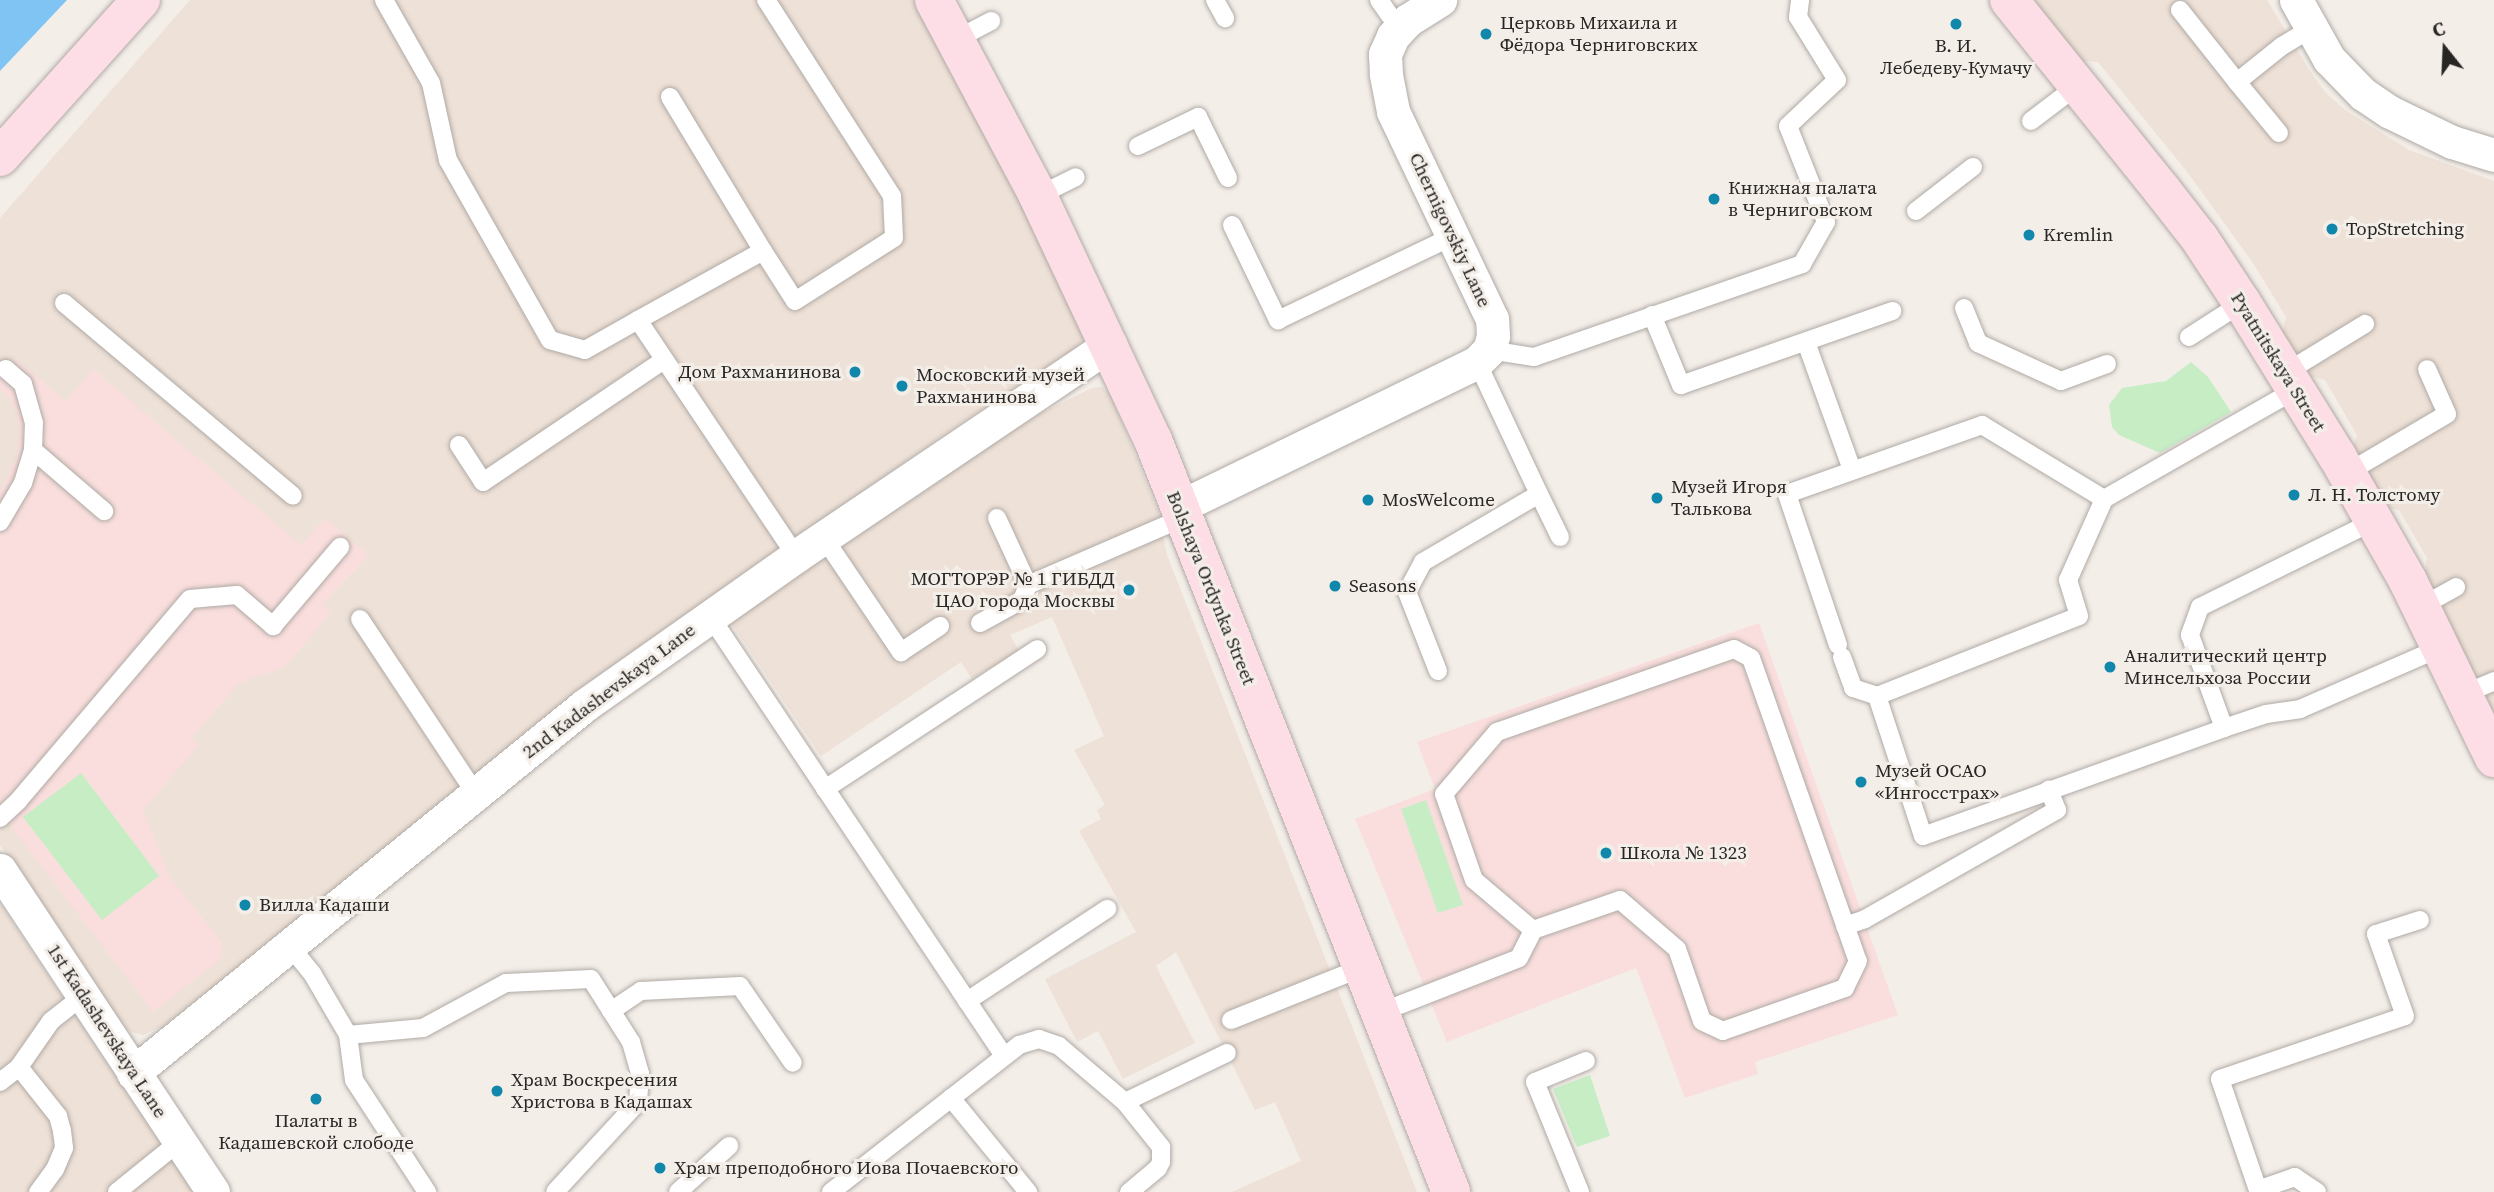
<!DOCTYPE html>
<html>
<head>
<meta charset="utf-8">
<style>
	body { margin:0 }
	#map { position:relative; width:2494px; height:1192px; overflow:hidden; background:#f4eee9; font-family:"Source Serif 4",serif }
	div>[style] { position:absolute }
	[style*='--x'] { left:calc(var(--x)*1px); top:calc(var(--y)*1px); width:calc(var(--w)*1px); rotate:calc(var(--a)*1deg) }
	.built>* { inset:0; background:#eee1d7 }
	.education>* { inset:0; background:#f9dedd }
	.green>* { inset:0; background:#c7edc5 }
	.water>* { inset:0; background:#80c4f4 }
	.roads { filter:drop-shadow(0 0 2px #b0aaa5) drop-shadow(0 0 2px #b0aaa5) }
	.lane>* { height:18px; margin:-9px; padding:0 9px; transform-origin:9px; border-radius:9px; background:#fff }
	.street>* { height:33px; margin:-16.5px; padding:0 16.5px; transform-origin:16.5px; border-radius:16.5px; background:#fff }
	.secondary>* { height:38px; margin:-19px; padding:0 19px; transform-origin:19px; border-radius:19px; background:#fedee6 }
	.dots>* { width:19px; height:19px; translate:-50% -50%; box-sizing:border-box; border:4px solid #f4eee9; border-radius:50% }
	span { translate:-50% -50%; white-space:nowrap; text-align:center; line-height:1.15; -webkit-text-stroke:6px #f4eee9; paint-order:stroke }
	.poi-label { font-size:19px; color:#282624 }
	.left { translate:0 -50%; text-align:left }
	.right { translate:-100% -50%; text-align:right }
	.street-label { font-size:19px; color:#282624 }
	.north { position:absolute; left:2410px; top:14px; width:70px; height:70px; -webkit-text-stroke:5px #f4eee9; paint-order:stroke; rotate:342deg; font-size:19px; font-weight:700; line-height:28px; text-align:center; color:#282624 }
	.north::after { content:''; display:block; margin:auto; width:24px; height:32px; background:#282624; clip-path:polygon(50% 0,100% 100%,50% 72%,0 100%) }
</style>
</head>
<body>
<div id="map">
	<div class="built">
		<div style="clip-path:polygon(190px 0,913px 0,1005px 171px,1084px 336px,1082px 342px,1073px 350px,948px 432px,597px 678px,164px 1026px,143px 1035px,131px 1032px,123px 1025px,0 845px,0 218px)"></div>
		<div style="clip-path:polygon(2033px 0,2267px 0,2310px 71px,2325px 92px,2345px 110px,2409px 150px,2494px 181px,2494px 722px,2424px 576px,2427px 558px,2399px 510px,2386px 508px,2352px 452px,2357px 435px,2325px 380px,2309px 376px,2282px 333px,2286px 317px,2253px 263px,2188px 173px,2098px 62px,2081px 61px)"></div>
		<div style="clip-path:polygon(1102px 387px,1111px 396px,1158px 511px,1167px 555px,1417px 1192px,1232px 1192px,1301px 1161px,1275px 1102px,1255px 1110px,1176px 952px,1156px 966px,1195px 1043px,1123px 1079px,1098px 1031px,1077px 1042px,1045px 979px,1136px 932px,1079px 831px,1101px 819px,1097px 810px,1105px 805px,1074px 750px,1104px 736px,1052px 617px,1010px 635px,1019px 651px,972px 679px,961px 662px,821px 756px,727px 617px,987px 440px,1092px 388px)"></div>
		<div style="clip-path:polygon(0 904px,160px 1142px,196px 1192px,0 1192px)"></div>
	</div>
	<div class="education">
		<div style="clip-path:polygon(15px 358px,66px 401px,93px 369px,301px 545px,325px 518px,369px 555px,322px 605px,331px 613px,284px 668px,239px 683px,191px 739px,199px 745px,143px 810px,170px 877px,222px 942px,221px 959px,153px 1012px,0 812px,0 491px,17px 456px,19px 430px,16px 410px,8px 396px,0 389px,0 376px)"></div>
		<div style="clip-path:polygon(1759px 623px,1898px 1015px,1755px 1062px,1758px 1074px,1685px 1098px,1636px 968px,1447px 1042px,1355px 819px,1435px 789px,1417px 742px)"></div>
	</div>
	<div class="green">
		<div style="clip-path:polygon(2191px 362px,2208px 377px,2231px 412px,2160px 453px,2119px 435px,2112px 427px,2109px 405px,2122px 388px,2166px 381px)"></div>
		<div style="clip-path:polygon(81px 773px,159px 876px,102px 920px,23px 817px)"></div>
		<div style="clip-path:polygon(1426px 800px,1463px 905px,1438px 913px,1401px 809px)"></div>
		<div style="clip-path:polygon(1590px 1075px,1610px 1136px,1577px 1147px,1553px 1089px)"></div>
	</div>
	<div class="water">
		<div style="clip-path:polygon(0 0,67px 0,0 71px)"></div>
	</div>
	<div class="roads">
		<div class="lane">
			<div style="--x:384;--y:0;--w:95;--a:60.5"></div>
			<div style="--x:431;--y:83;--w:79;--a:77.6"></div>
			<div style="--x:448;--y:160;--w:207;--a:60.5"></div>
			<div style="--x:550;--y:340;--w:36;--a:16"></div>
			<div style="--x:585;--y:350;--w:61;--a:-29.5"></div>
			<div style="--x:1215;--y:0;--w:21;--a:61"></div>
			<div style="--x:1379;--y:0;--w:35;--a:55"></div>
			<div style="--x:2180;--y:10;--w:92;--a:51.6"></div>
			<div style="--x:2237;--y:82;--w:58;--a:-38.7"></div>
			<div style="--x:2282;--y:46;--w:35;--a:-31"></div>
			<div style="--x:955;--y:40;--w:41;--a:-27.8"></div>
			<div style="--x:2237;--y:82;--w:66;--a:50.5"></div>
			<div style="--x:670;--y:97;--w:180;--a:58.9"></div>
			<div style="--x:763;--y:251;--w:143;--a:151.1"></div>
			<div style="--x:638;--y:320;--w:284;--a:56.2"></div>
			<div style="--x:2031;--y:121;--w:58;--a:-37.3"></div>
			<div style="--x:1138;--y:146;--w:67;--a:-25.8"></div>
			<div style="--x:1198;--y:117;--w:68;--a:63.8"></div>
			<div style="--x:1038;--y:196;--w:42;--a:-26.6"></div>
			<div style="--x:1916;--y:211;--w:72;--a:-37.7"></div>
			<div style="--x:1232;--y:225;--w:106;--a:64.2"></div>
			<div style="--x:1278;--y:320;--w:194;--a:-25.6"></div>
			<div style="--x:763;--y:251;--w:59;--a:57.4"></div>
			<div style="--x:795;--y:301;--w:117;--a:-32.5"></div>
			<div style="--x:894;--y:238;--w:42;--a:-92.7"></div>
			<div style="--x:892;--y:196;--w:233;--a:-122.7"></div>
			<div style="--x:64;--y:303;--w:299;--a:40.1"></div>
			<div style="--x:1964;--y:308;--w:38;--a:68"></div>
			<div style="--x:1978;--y:343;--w:91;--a:24.6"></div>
			<div style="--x:2061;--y:381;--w:49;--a:-20.3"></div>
			<div style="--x:1652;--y:315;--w:76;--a:67.5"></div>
			<div style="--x:1681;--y:385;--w:224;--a:-19.3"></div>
			<div style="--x:2189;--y:337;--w:63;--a:-32.7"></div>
			<div style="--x:1806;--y:342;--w:136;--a:70.2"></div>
			<div style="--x:1489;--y:350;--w:46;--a:8.8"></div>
			<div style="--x:1534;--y:357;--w:284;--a:-19.1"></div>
			<div style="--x:1802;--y:264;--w:48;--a:-60.3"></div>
			<div style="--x:1826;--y:222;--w:103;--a:-111.6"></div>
			<div style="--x:1788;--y:126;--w:67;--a:-43.2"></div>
			<div style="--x:1837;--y:80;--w:74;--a:-121.8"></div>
			<div style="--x:1798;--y:17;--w:17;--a:-83"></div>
			<div style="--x:2285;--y:373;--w:94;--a:-31.5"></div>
			<div style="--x:459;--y:445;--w:44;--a:57"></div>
			<div style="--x:483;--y:482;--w:218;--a:-34"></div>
			<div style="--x:33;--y:450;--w:94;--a:40.7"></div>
			<div style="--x:2347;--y:473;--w:116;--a:-30.5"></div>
			<div style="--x:2447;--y:414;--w:49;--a:-114"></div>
			<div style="--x:1539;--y:494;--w:48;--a:64"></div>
			<div style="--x:997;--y:518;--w:74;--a:65.2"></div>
			<div style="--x:2374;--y:521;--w:194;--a:153.7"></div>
			<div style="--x:2200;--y:607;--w:30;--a:110"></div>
			<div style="--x:2190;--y:635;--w:99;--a:69.9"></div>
			<div style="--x:2224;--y:728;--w:44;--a:-18.4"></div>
			<div style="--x:2266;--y:714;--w:34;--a:-8"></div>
			<div style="--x:2300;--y:709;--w:155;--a:-23.6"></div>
			<div style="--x:0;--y:522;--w:45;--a:-59.5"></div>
			<div style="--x:23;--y:483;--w:34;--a:-73"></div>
			<div style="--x:33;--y:450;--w:27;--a:-88"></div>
			<div style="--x:34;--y:423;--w:41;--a:-105.8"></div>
			<div style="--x:23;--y:384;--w:23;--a:-139"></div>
			<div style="--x:824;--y:538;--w:138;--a:56"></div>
			<div style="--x:901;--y:652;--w:47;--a:-33.7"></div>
			<div style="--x:2422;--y:606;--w:39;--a:-29"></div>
			<div style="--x:710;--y:616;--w:529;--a:56.25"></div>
			<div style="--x:360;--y:619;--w:209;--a:56.5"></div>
			<div style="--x:980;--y:623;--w:48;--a:-28.7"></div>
			<div style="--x:1022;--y:600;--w:16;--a:-68"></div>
			<div style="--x:1028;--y:585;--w:169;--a:-23.4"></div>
			<div style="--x:1838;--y:645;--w:159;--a:-108.7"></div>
			<div style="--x:1787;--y:494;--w:207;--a:-19.5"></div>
			<div style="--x:1982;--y:425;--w:143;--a:31.2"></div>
			<div style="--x:2104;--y:499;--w:220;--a:-29.7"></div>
			<div style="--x:1842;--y:657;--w:33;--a:70"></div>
			<div style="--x:1853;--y:688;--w:25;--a:18"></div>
			<div style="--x:1877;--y:696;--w:217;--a:-21.6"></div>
			<div style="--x:2079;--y:616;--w:38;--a:-107"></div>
			<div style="--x:2068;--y:580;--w:89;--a:-66"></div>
			<div style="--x:1438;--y:671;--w:85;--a:-111.4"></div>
			<div style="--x:1407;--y:592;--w:34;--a:-62"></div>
			<div style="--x:1423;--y:562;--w:134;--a:-30.4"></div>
			<div style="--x:1539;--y:494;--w:146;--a:-115.2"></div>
			<div style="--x:2464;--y:694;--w:33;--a:-23"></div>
			<div style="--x:1877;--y:696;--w:147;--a:71.8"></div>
			<div style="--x:1923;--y:836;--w:320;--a:-19.7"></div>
			<div style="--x:825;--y:789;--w:254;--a:-33.4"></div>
			<div style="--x:0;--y:818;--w:25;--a:-43"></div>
			<div style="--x:18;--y:801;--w:265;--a:-49.6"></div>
			<div style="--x:190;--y:599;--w:47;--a:-4.9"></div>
			<div style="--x:237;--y:595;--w:48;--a:40.7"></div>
			<div style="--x:273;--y:626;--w:104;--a:-49.7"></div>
			<div style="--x:1845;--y:926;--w:21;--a:-19"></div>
			<div style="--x:1865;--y:919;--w:221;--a:-29.6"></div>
			<div style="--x:2057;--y:810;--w:22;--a:-112"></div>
			<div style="--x:289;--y:945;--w:38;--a:51"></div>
			<div style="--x:313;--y:975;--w:69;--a:59.7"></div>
			<div style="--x:348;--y:1035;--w:75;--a:-5.3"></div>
			<div style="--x:423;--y:1028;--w:94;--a:-28.5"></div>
			<div style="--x:506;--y:983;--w:85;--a:-2.7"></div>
			<div style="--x:591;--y:979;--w:75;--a:57.6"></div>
			<div style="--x:631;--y:1042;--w:33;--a:74"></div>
			<div style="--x:640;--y:1074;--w:28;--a:94"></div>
			<div style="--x:638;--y:1102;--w:122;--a:132.7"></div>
			<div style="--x:967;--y:1001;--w:168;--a:-33.3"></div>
			<div style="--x:611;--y:1011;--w:36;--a:-34"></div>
			<div style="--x:641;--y:991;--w:99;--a:-2.9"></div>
			<div style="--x:740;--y:986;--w:93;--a:55.5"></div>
			<div style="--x:1379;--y:1013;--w:150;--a:-21.4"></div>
			<div style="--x:1519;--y:958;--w:31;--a:-63"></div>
			<div style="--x:1533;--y:930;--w:77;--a:-139.7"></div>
			<div style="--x:1474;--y:880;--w:91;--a:-109.2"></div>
			<div style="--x:1444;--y:794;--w:82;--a:-49.5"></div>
			<div style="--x:1497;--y:732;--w:251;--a:-19.3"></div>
			<div style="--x:1734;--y:649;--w:19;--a:28"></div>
			<div style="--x:1751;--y:658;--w:321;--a:70.6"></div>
			<div style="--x:1858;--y:961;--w:30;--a:116"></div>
			<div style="--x:1845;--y:988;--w:129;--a:160.6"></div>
			<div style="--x:1723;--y:1031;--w:23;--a:-155"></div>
			<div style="--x:1702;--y:1021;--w:76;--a:-109.1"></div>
			<div style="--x:1677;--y:949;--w:75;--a:-139.3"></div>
			<div style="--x:1620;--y:900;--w:92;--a:161"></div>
			<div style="--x:1231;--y:1020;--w:140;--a:-21.8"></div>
			<div style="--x:348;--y:1035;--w:45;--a:82.4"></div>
			<div style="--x:354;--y:1080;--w:134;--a:56.9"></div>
			<div style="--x:19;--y:1067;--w:63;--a:51.5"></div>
			<div style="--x:58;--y:1116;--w:16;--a:75"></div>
			<div style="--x:62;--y:1131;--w:17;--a:83"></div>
			<div style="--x:64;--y:1148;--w:23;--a:113"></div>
			<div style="--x:55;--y:1169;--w:29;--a:126"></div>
			<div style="--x:0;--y:1082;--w:24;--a:-38"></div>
			<div style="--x:19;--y:1067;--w:56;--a:-55.2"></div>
			<div style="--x:51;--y:1021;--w:42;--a:-38.2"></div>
			<div style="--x:951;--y:1098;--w:122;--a:50.7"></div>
			<div style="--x:1125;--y:1102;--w:113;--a:-25.7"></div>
			<div style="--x:117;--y:1192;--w:80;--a:-38.9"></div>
			<div style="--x:678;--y:1192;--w:69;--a:-42"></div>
			<div style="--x:831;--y:1192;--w:239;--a:-38"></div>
			<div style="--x:1019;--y:1045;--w:21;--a:-17"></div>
			<div style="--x:1039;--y:1039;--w:21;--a:19"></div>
			<div style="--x:1059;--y:1046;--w:87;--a:40.3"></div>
			<div style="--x:1125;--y:1102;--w:58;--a:51.3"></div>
			<div style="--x:1161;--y:1147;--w:15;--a:90"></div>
			<div style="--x:1161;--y:1162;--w:7;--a:117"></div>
			<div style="--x:1158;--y:1168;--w:38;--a:140"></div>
			<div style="--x:1580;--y:1192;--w:119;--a:-112.2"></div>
			<div style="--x:1535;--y:1082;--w:55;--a:-22.4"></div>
			<div style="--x:2317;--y:1192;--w:27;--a:-146"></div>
			<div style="--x:2295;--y:1177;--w:39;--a:161"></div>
			<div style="--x:2258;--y:1190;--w:117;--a:-108.9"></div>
			<div style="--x:2220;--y:1079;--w:195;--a:-18.8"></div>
			<div style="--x:2405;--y:1016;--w:87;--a:-109.5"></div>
			<div style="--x:2376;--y:934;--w:46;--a:-17.7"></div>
		</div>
		<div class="street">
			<div style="--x:2296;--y:0;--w:68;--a:60.8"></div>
			<div style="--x:2329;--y:59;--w:49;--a:45.8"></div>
			<div style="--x:2363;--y:94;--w:32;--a:34"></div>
			<div style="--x:2390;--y:112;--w:69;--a:25.8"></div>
			<div style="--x:2452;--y:142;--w:44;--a:17.2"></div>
			<div style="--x:1179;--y:507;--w:331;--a:-25.9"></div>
			<div style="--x:1477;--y:362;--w:17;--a:-45"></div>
			<div style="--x:1489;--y:350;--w:15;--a:-74"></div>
			<div style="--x:1493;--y:336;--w:17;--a:-93"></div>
			<div style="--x:1492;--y:319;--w:230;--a:-115.5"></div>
			<div style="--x:1393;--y:111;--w:38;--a:-101"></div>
			<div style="--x:1386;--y:74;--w:20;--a:-93"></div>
			<div style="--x:1385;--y:54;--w:20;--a:-66"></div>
			<div style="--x:1393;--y:36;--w:22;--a:-47"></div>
			<div style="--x:1408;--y:20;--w:38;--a:-32"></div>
			<div style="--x:0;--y:870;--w:386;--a:56.5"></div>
			<div style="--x:133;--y:1073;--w:583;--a:-39.15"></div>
			<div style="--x:585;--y:705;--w:258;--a:-35.2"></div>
			<div style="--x:796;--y:556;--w:379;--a:-34"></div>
		</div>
		<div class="secondary">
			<div style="--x:934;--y:0;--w:222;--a:62"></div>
			<div style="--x:1038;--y:196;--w:270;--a:64.8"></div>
			<div style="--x:1153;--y:440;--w:809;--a:68.38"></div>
			<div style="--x:2009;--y:0;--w:243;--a:51.2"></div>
			<div style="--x:2161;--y:189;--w:63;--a:52"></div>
			<div style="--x:2200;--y:239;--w:77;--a:56.7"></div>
			<div style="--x:2242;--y:303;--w:180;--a:58.2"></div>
			<div style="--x:2337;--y:456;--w:144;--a:60.4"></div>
			<div style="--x:2408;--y:581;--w:197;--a:64.1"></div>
			<div style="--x:0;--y:157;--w:211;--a:-48.1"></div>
		</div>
	</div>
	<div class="dots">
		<div style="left:1956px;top:24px;background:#1087ab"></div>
		<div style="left:1486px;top:34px;background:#1087ab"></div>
		<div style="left:1714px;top:199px;background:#1087ab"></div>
		<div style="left:2332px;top:229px;background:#1087ab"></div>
		<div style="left:2029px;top:235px;background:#1087ab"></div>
		<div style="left:855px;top:372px;background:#1087ab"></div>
		<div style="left:902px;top:386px;background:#1087ab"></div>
		<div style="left:2294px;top:495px;background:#1087ab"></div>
		<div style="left:1657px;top:498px;background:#1087ab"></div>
		<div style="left:1368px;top:500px;background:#1087ab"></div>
		<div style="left:1335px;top:586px;background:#1087ab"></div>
		<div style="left:1129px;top:590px;background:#1087ab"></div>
		<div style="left:2110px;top:667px;background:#1087ab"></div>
		<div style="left:1861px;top:782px;background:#1087ab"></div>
		<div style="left:1606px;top:853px;background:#1087ab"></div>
		<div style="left:245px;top:905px;background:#1087ab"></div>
		<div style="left:497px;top:1091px;background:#1087ab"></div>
		<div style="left:316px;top:1099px;background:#1087ab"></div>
		<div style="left:660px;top:1168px;background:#1087ab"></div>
	</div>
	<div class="poi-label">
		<span class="left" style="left:1500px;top:34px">Церковь Михаила и<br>Фёдора Черниговских</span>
		<span style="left:1956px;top:57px">В. И.<br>Лебедеву-Кумачу</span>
		<span class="left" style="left:1728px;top:199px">Книжная палата<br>в Черниговском</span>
		<span class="left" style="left:2346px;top:229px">TopStretching</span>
		<span class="left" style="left:2043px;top:235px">Kremlin</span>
		<span class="right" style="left:841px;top:372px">Дом Рахманинова</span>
		<span class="left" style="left:916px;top:386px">Московский музей<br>Рахманинова</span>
		<span class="left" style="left:1671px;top:498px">Музей Игоря<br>Талькова</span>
		<span class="left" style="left:2308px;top:495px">Л. Н. Толстому</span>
		<span class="left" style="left:1382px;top:500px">MosWelcome</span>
		<span class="right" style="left:1115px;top:590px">МОГТОРЭР № 1 ГИБДД<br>ЦАО города Москвы</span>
		<span class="left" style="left:1349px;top:586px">Seasons</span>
		<span class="left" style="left:2124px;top:667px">Аналитический центр<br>Минсельхоза России</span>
		<span class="left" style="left:1875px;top:782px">Музей ОСАО<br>«Ингосстрах»</span>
		<span class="left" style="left:1620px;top:853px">Школа № 1323</span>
		<span class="left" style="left:259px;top:905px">Вилла Кадаши</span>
		<span class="left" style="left:511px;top:1091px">Храм Воскресения<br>Христова в Кадашах</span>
		<span style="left:316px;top:1132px">Палаты в<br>Кадашевской слободе</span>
		<span class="left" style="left:674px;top:1168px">Храм преподобного Иова Почаевского</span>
	</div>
	<div class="street-label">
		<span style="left:1450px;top:230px;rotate:65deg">Chernigovskiy Lane</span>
		<span style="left:2278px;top:362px;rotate:58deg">Pyatnitskaya Street</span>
		<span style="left:1211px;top:588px;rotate:68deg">Bolshaya Ordynka Street</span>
		<span style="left:609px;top:691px;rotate:-37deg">2nd Kadashevskaya Lane</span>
		<span style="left:107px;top:1031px;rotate:57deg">1st Kadashevskaya Lane</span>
	</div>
	<div class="north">С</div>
</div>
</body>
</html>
